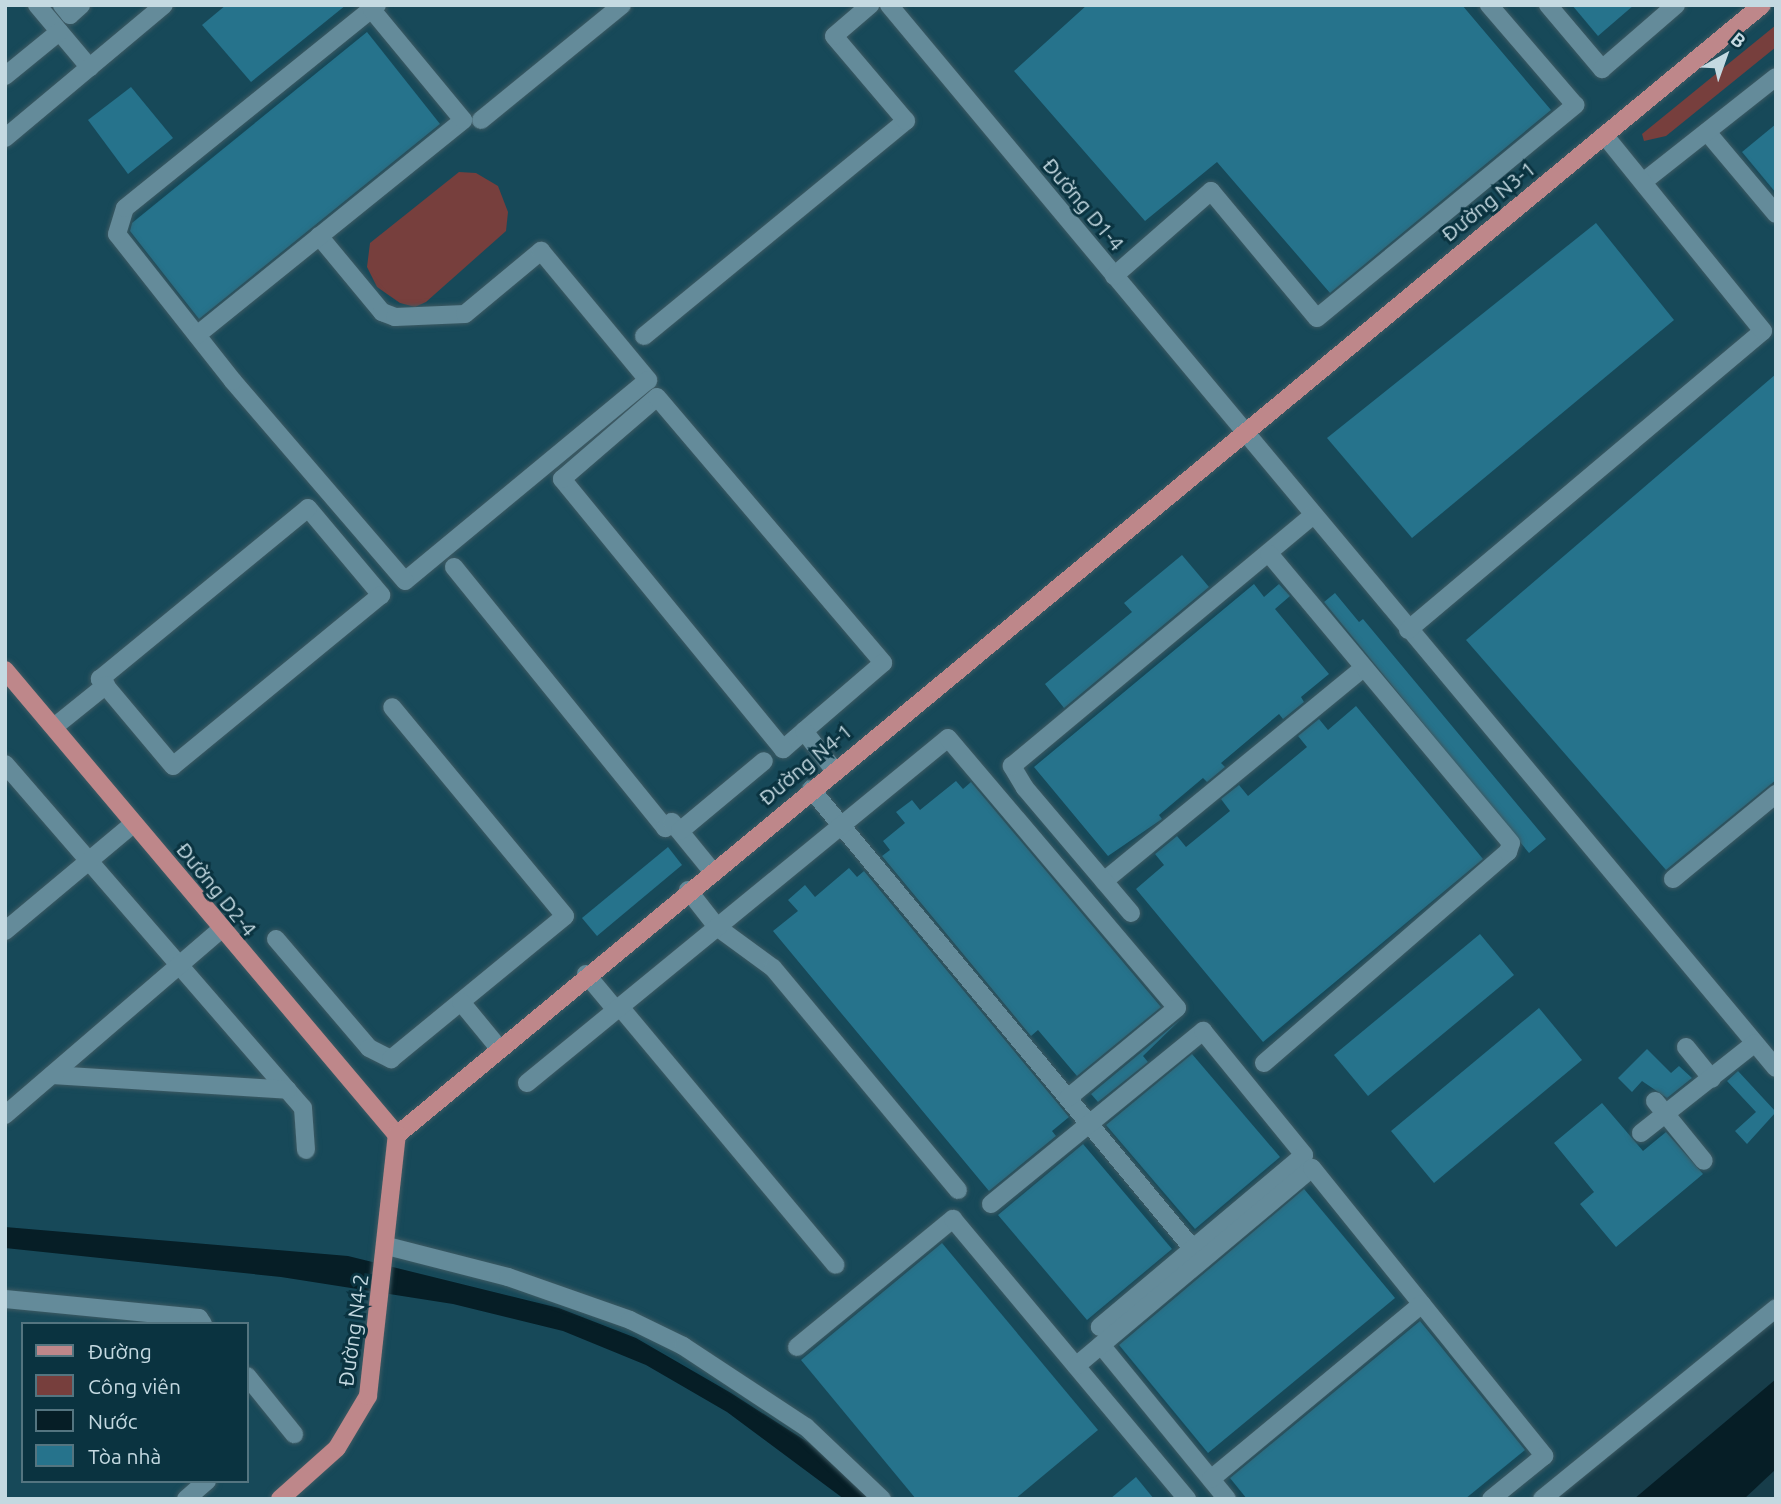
<!DOCTYPE html>
<html>
<head>
<meta charset="utf-8">
<style>
	body { margin:0 }
	#map { position:relative; width:1781px; height:1504px; overflow:hidden; background:#173d4a; font-family:Ubuntu,sans-serif }
	div>[style] { position:absolute }
	[style*='--x'] { left:calc(var(--x)*1px); top:calc(var(--y)*1px); width:calc(var(--w)*1px); rotate:calc(var(--a)*1deg) }
	.built>* { inset:0; background:#174959 }
	.green>* { inset:0; background:#773f3d }
	.water>* { inset:0; background:#061e26 }
	.building>* { inset:0; background:#26738c }
	.roads { filter:drop-shadow(0 0 2px #3e5a63) drop-shadow(0 0 2px #3e5a63) }
	.minor>* { height:18px; margin:-9px; padding:0 9px; transform-origin:9px; border-radius:9px; background:#648b9a }
	.major>* { height:18px; margin:-9px; padding:0 9px; transform-origin:9px; border-radius:9px; background:#be878a }
	span { translate:-50% -50%; white-space:nowrap; text-align:center; line-height:1.15; -webkit-text-stroke:6px #0a3340; paint-order:stroke }
	.street-label { font-size:21px; color:#c4d9e1 }
	.frame { position:absolute; inset:0; border:7px solid #c4d9e1; pointer-events:none }
	.legend { position:absolute; left:21px; top:1322px; width:228px; height:161px; box-sizing:border-box; background:#0a3340; border:2px solid #547580; margin:0; padding:9px 12px; list-style:none; font-size:21px; color:#c4d9e1 }
	.legend li { display:flex; align-items:center; gap:14px; height:35px }
	.legend b { width:35px; border:2px solid #547580 }
	.north { position:absolute; left:1690px; top:21px; width:70px; height:70px; -webkit-text-stroke:5px #0a3340; paint-order:stroke; rotate:40deg; font-size:19px; font-weight:700; line-height:28px; text-align:center; color:#c4d9e1 }
	.north::after { content:''; display:block; margin:auto; width:24px; height:32px; background:#c4d9e1; clip-path:polygon(50% 0,100% 100%,50% 72%,0 100%) }
</style>
</head>
<body>
<div id="map">
	<div class="built">
		<div style="clip-path:polygon(evenodd,5px 5px,1776px 5px,1776px 1309px,1555px 1499px,5px 1499px,5px 5px,23px 1324px,247px 1324px,247px 1481px,23px 1481px,23px 1324px)"></div>
	</div>
	<div class="green">
		<div style="clip-path:polygon(1776px 25px,1776px 47px,1666px 136px,1644px 141px,1642px 134px)"></div>
		<div style="clip-path:polygon(459px 172px,476px 173px,498px 186px,508px 212px,506px 231px,426px 302px,415px 307px,400px 303px,377px 287px,367px 267px,370px 243px)"></div>
	</div>
	<div class="water">
		<div style="clip-path:polygon(5px 1227px,348px 1256px,559px 1308px,636px 1338px,731px 1393px,809px 1443px,871px 1499px,844px 1499px,727px 1412px,646px 1365px,563px 1331px,453px 1304px,281px 1277px,5px 1248px)"></div>
		<div style="clip-path:polygon(1776px 1379px,1776px 1469px,1744px 1499px,1634px 1499px)"></div>
	</div>
	<div class="building">
		<div style="clip-path:polygon(226px 5px,346px 5px,251px 82px,202px 25px)"></div>
		<div style="clip-path:polygon(1087px 5px,1462px 5px,1551px 110px,1330px 293px,1217px 162px,1145px 221px,1014px 71px)"></div>
		<div style="clip-path:polygon(1572px 5px,1634px 5px,1598px 36px)"></div>
		<div style="clip-path:polygon(367px 32px,440px 124px,199px 319px,130px 231px,132px 223px)"></div>
		<div style="clip-path:polygon(131px 87px,173px 138px,128px 174px,88px 120px)"></div>
		<div style="clip-path:polygon(1776px 124px,1776px 193px,1742px 152px)"></div>
		<div style="clip-path:polygon(1596px 223px,1674px 320px,1412px 538px,1327px 438px)"></div>
		<div style="clip-path:polygon(1776px 374px,1776px 780px,1666px 870px,1466px 640px)"></div>
		<div style="clip-path:polygon(1182px 555px,1209px 587px,1064px 708px,1045px 684px,1132px 612px,1124px 603px)"></div>
		<div style="clip-path:polygon(1254px 584px,1264px 597px,1279px 584px,1290px 596px,1275px 609px,1329px 674px,1301px 697px,1304px 702px,1283px 719px,1279px 714px,1221px 763px,1225px 767px,1207px 782px,1203px 778px,1159px 815px,1162px 819px,1108px 856px,1034px 767px)"></div>
		<div style="clip-path:polygon(1335px 593px,1359px 622px,1363px 619px,1546px 839px,1529px 853px,1324px 602px)"></div>
		<div style="clip-path:polygon(1356px 706px,1483px 859px,1263px 1042px,1136px 889px,1164px 865px,1155px 854px,1177px 836px,1186px 847px,1230px 811px,1221px 799px,1239px 785px,1248px 796px,1307px 747px,1298px 736px,1319px 719px,1328px 730px)"></div>
		<div style="clip-path:polygon(956px 781px,963px 789px,971px 782px,1161px 1007px,1077px 1076px,1038px 1030px,1031px 1036px,882px 856px,890px 850px,883px 841px,905px 823px,896px 812px,912px 800px,920px 810px)"></div>
		<div style="clip-path:polygon(668px 847px,682px 865px,597px 936px,582px 918px)"></div>
		<div style="clip-path:polygon(849px 868px,857px 877px,864px 871px,1069px 1117px,1052px 1131px,1056px 1136px,989px 1191px,773px 931px,798px 911px,788px 900px,805px 885px,815px 897px)"></div>
		<div style="clip-path:polygon(1480px 934px,1514px 975px,1368px 1096px,1334px 1055px)"></div>
		<div style="clip-path:polygon(1539px 1008px,1582px 1060px,1434px 1183px,1391px 1131px)"></div>
		<div style="clip-path:polygon(1180px 1020px,1143px 1056px,1148px 1062px,1098px 1102px,1091px 1094px)"></div>
		<div style="clip-path:polygon(1647px 1049px,1671px 1073px,1679px 1066px,1692px 1078px,1667px 1098px,1642px 1081px,1632px 1092px,1618px 1078px)"></div>
		<div style="clip-path:polygon(1192px 1054px,1280px 1157px,1195px 1229px,1106px 1125px)"></div>
		<div style="clip-path:polygon(1738px 1071px,1776px 1112px,1747px 1144px,1735px 1131px,1756px 1112px,1727px 1081px)"></div>
		<div style="clip-path:polygon(1602px 1103px,1643px 1151px,1666px 1132px,1703px 1174px,1616px 1247px,1580px 1204px,1594px 1192px,1554px 1143px)"></div>
		<div style="clip-path:polygon(1083px 1144px,1172px 1249px,1087px 1320px,998px 1215px)"></div>
		<div style="clip-path:polygon(1304px 1189px,1395px 1298px,1208px 1453px,1119px 1345px)"></div>
		<div style="clip-path:polygon(942px 1243px,1098px 1430px,1015px 1499px,916px 1499px,801px 1360px)"></div>
		<div style="clip-path:polygon(1420px 1321px,1525px 1450px,1465px 1499px,1247px 1499px,1230px 1478px)"></div>
		<div style="clip-path:polygon(1136px 1477px,1154px 1499px,1110px 1499px)"></div>
	</div>
	<div class="roads">
		<div class="minor">
			<div style="--x:37;--y:5;--w:82;--a:49.9"></div>
			<div style="--x:62;--y:5;--w:13;--a:51"></div>
			<div style="--x:70;--y:15;--w:15;--a:-42"></div>
			<div style="--x:889;--y:5;--w:1384;--a:50.16"></div>
			<div style="--x:1548;--y:5;--w:84;--a:49.8"></div>
			<div style="--x:1602;--y:69;--w:98;--a:-40.9"></div>
			<div style="--x:5;--y:76;--w:70;--a:-39.2"></div>
			<div style="--x:481;--y:120;--w:182;--a:-39.2"></div>
			<div style="--x:1707;--y:132;--w:107;--a:49.9"></div>
			<div style="--x:5;--y:138;--w:207;--a:-39.9"></div>
			<div style="--x:1643;--y:182;--w:169;--a:-38.3"></div>
			<div style="--x:319;--y:236;--w:99;--a:50.3"></div>
			<div style="--x:382;--y:312;--w:14;--a:21"></div>
			<div style="--x:395;--y:317;--w:70;--a:-2.5"></div>
			<div style="--x:465;--y:314;--w:99;--a:-39.7"></div>
			<div style="--x:541;--y:251;--w:168;--a:50.3"></div>
			<div style="--x:648;--y:380;--w:315;--a:140.4"></div>
			<div style="--x:405;--y:581;--w:264;--a:-130.7"></div>
			<div style="--x:233;--y:381;--w:187;--a:-128.3"></div>
			<div style="--x:117;--y:234;--w:27;--a:-73"></div>
			<div style="--x:125;--y:208;--w:324;--a:-38.9"></div>
			<div style="--x:1114;--y:276;--w:129;--a:-41.2"></div>
			<div style="--x:1211;--y:191;--w:165;--a:50.2"></div>
			<div style="--x:1317;--y:318;--w:335;--a:-39.5"></div>
			<div style="--x:1575;--y:105;--w:132;--a:-130.7"></div>
			<div style="--x:197;--y:335;--w:342;--a:-38.9"></div>
			<div style="--x:463;--y:120;--w:143;--a:-129.6"></div>
			<div style="--x:644;--y:336;--w:339;--a:-39.4"></div>
			<div style="--x:906;--y:121;--w:111;--a:-130.3"></div>
			<div style="--x:834;--y:36;--w:48;--a:-40.7"></div>
			<div style="--x:308;--y:508;--w:114;--a:50"></div>
			<div style="--x:381;--y:595;--w:269;--a:140.6"></div>
			<div style="--x:173;--y:766;--w:114;--a:-130"></div>
			<div style="--x:100;--y:679;--w:269;--a:-39.4"></div>
			<div style="--x:454;--y:567;--w:336;--a:51"></div>
			<div style="--x:665;--y:828;--w:9;--a:-41"></div>
			<div style="--x:672;--y:822;--w:63;--a:50.8"></div>
			<div style="--x:1408;--y:630;--w:464;--a:-40.1"></div>
			<div style="--x:1763;--y:331;--w:252;--a:-129"></div>
			<div style="--x:54;--y:727;--w:67;--a:-38.9"></div>
			<div style="--x:804;--y:731;--w:28;--a:139"></div>
			<div style="--x:783;--y:749;--w:349;--a:-129.3"></div>
			<div style="--x:562;--y:479;--w:125;--a:-40.8"></div>
			<div style="--x:657;--y:397;--w:349;--a:49.6"></div>
			<div style="--x:883;--y:663;--w:104;--a:139.3"></div>
			<div style="--x:804;--y:731;--w:49;--a:52.4"></div>
			<div style="--x:5;--y:764;--w:455;--a:49.1"></div>
			<div style="--x:303;--y:1108;--w:42;--a:85.9"></div>
			<div style="--x:811;--y:789;--w:598;--a:50.29"></div>
			<div style="--x:680;--y:831;--w:109;--a:-39.8"></div>
			<div style="--x:1673;--y:879;--w:134;--a:-39.5"></div>
			<div style="--x:1104;--y:881;--w:335;--a:-39.4"></div>
			<div style="--x:688;--y:890;--w:47;--a:51.9"></div>
			<div style="--x:717;--y:927;--w:69;--a:36.2"></div>
			<div style="--x:773;--y:968;--w:289;--a:50.2"></div>
			<div style="--x:1131;--y:913;--w:164;--a:-130.3"></div>
			<div style="--x:1025;--y:788;--w:26;--a:-121"></div>
			<div style="--x:1012;--y:766;--w:392;--a:-39.8"></div>
			<div style="--x:5;--y:931;--w:168;--a:-39.9"></div>
			<div style="--x:276;--y:939;--w:143;--a:49.5"></div>
			<div style="--x:369;--y:1048;--w:25;--a:27"></div>
			<div style="--x:391;--y:1059;--w:225;--a:-39.4"></div>
			<div style="--x:565;--y:916;--w:271;--a:-129.6"></div>
			<div style="--x:586;--y:974;--w:47;--a:50.2"></div>
			<div style="--x:461;--y:1002;--w:58;--a:50.6"></div>
			<div style="--x:620;--y:1007;--w:336;--a:50.1"></div>
			<div style="--x:1686;--y:1047;--w:41;--a:50.9"></div>
			<div style="--x:1264;--y:1063;--w:323;--a:-40.9"></div>
			<div style="--x:1508;--y:852;--w:9;--a:-72"></div>
			<div style="--x:1511;--y:843;--w:377;--a:-129.9"></div>
			<div style="--x:52;--y:1075;--w:236;--a:3.6"></div>
			<div style="--x:527;--y:1083;--w:544;--a:-39.33"></div>
			<div style="--x:948;--y:738;--w:354;--a:49.7"></div>
			<div style="--x:1177;--y:1008;--w:141;--a:140.5"></div>
			<div style="--x:1655;--y:1101;--w:77;--a:50.8"></div>
			<div style="--x:5;--y:1115;--w:284;--a:-40.7"></div>
			<div style="--x:1641;--y:1133;--w:145;--a:-38.3"></div>
			<div style="--x:991;--y:1204;--w:274;--a:-39.2"></div>
			<div style="--x:1203;--y:1031;--w:160;--a:50.8"></div>
			<div style="--x:1304;--y:1155;--w:267;--a:139.9"></div>
			<div style="--x:387;--y:1246;--w:125;--a:14.4"></div>
			<div style="--x:508;--y:1277;--w:129;--a:19.4"></div>
			<div style="--x:630;--y:1320;--w:59;--a:26.1"></div>
			<div style="--x:683;--y:1346;--w:147;--a:33.4"></div>
			<div style="--x:806;--y:1427;--w:105;--a:43.5"></div>
			<div style="--x:5;--y:1299;--w:195;--a:5.6"></div>
			<div style="--x:199;--y:1318;--w:7;--a:56"></div>
			<div style="--x:1101;--y:1345;--w:199;--a:50.7"></div>
			<div style="--x:797;--y:1347;--w:202;--a:-39.4"></div>
			<div style="--x:953;--y:1219;--w:365;--a:50.1"></div>
			<div style="--x:1076;--y:1366;--w:308;--a:-40"></div>
			<div style="--x:1312;--y:1168;--w:370;--a:51.1"></div>
			<div style="--x:1544;--y:1456;--w:68;--a:140.9"></div>
			<div style="--x:247;--y:1376;--w:75;--a:51"></div>
			<div style="--x:1211;--y:1479;--w:274;--a:-39.7"></div>
			<div style="--x:186;--y:1499;--w:28;--a:-41"></div>
			<div style="--x:1542;--y:1499;--w:302;--a:-39.2"></div>
		</div>
		<div class="major">
			<div style="--x:5;--y:670;--w:608;--a:49.87"></div>
			<div style="--x:397;--y:1135;--w:1772;--a:-39.62"></div>
			<div style="--x:280;--y:1499;--w:76;--a:-41.8"></div>
			<div style="--x:337;--y:1448;--w:61;--a:-59.2"></div>
			<div style="--x:368;--y:1396;--w:263;--a:-83.7"></div>
		</div>
	</div>
	<div class="street-label">
		<span style="left:1488px;top:201px;rotate:-39deg">Đường N3-1</span>
		<span style="left:1084px;top:204px;rotate:50deg">Đường D1-4</span>
		<span style="left:805px;top:764px;rotate:-40deg">Đường N4-1</span>
		<span style="left:217px;top:889px;rotate:51deg">Đường D2-4</span>
		<span style="left:353px;top:1330px;rotate:-82deg">Đường N4-2</span>
	</div>
	<div class="frame"></div>
	<ul class="legend">
	<li><b style="height:9px;background:#be878a"></b>Đường</li>
	<li><b style="height:19px;background:#773f3d"></b>Công viên</li>
	<li><b style="height:19px;background:#061e26"></b>Nước</li>
	<li><b style="height:19px;background:#26738c"></b>Tòa nhà</li>
	</ul>
	<div class="north">B</div>
</div>
</body>
</html>
